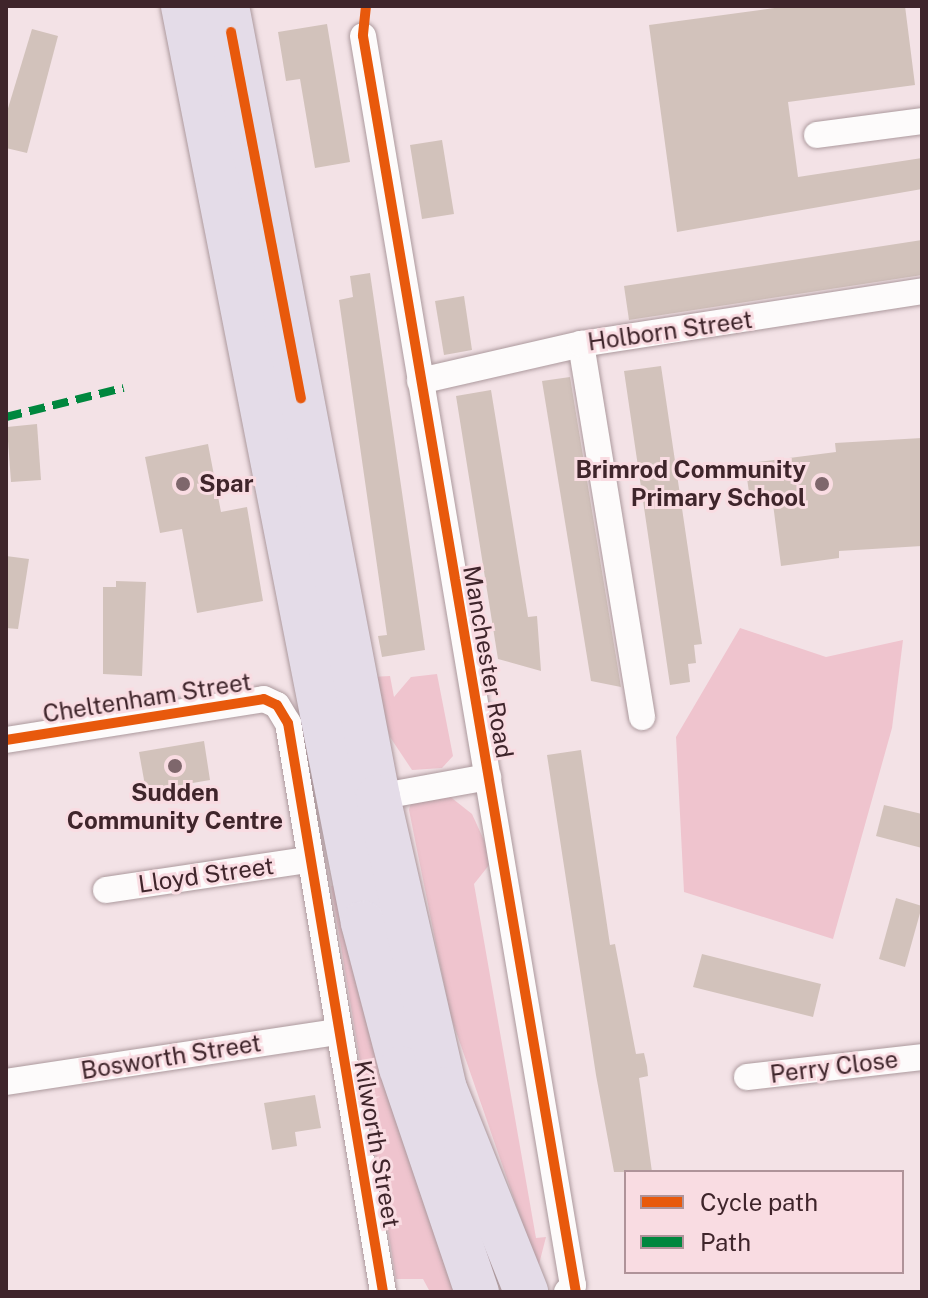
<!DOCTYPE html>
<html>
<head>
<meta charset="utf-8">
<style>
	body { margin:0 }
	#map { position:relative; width:928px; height:1298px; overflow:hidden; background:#f3e2e6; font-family:"Public Sans",sans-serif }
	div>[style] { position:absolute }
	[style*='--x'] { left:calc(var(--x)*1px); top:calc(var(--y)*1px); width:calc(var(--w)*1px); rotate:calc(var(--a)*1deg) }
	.green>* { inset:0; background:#efc4ce }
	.building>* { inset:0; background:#d2c2bb }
	.roads { filter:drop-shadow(0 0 2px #ac999d) drop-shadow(0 0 2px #ac999d) }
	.minor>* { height:26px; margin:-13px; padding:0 13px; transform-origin:13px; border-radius:13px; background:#fdfbfb }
	.trunk>* { height:44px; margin:-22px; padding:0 22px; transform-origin:22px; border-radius:22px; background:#e4dce8 }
	.quiet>* { height:8px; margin-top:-4px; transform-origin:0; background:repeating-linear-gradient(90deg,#00873e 0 16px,transparent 0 24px) }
	.cycleway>* { height:10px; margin:-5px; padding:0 5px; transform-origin:5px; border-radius:5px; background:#e8590c }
	.dots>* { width:22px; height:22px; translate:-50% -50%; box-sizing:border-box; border:4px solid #f9dce2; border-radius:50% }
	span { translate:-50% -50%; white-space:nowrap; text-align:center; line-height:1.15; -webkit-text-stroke:6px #f9dce2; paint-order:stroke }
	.street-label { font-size:24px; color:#3f252b }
	.poi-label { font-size:24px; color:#3f252b; font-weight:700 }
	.right { translate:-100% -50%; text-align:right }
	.left { translate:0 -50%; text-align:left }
	.frame { position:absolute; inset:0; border:8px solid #3f252b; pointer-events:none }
	.legend { position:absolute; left:624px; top:1170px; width:280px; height:104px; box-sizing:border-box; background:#f9dce2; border:2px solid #af9399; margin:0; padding:10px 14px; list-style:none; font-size:24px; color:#3f252b }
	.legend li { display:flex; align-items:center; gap:16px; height:40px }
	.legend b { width:40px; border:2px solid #af9399 }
</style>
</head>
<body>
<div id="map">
	<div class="green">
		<div style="clip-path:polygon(740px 628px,826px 657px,903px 640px,892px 728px,833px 939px,684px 892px,676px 737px)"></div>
		<div style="clip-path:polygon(437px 674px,453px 756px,442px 768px,412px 770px,390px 737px,371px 677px,390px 676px,394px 697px,411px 677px)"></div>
		<div style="clip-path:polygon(448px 795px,472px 814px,493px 860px,474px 884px,536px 1238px,546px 1237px,538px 1268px,450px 1014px,409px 810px,411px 802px)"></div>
		<div style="clip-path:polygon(340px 885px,453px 1276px,453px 1292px,430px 1292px,423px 1279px,396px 1279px,331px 886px)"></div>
	</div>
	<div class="building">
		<div style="clip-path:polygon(789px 6px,905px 6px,915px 85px,788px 102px,798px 177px,922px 158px,922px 189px,677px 232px,649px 25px)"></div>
		<div style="clip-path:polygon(327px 24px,350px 162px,315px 168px,300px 79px,286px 81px,278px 32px)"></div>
		<div style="clip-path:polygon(32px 29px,58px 36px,27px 153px,6px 148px,6px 115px)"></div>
		<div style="clip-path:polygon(442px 140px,454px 214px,422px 219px,410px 145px)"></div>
		<div style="clip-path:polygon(922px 240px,922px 275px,629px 320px,624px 286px)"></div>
		<div style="clip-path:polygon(370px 273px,425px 650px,382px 657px,378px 636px,387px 635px,339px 300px,353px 297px,350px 276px)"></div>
		<div style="clip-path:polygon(464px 296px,472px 350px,444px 355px,435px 301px)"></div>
		<div style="clip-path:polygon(661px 366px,702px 644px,694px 645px,696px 663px,688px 664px,690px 682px,670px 685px,624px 371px)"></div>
		<div style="clip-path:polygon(570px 377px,621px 687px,591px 681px,542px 381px)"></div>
		<div style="clip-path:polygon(491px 390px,528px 617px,537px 616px,541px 671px,498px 659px,456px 396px)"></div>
		<div style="clip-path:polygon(37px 424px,41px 480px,11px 482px,7px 427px)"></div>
		<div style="clip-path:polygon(922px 438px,922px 546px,839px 551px,839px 558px,781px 566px,773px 504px,751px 507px,746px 471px,759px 470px,758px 462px,836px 452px,835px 443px)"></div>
		<div style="clip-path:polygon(208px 444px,221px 512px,247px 507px,263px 601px,197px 613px,182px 529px,160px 533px,145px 457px)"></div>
		<div style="clip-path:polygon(6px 556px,29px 559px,18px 629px,6px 628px)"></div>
		<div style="clip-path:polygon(116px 581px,146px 582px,142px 676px,103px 674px,103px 587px,116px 587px)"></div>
		<div style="clip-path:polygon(204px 741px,210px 780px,146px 791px,139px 752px)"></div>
		<div style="clip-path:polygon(581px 750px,610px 945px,615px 944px,636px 1054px,644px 1053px,647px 1066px,648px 1076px,639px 1078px,652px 1172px,614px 1172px,596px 1075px,547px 755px)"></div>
		<div style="clip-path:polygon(884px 805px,922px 814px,922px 848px,876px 836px)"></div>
		<div style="clip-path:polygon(896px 898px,922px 906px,905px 967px,879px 959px)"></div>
		<div style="clip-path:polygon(702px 954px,821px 984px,813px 1017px,693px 987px)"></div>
		<div style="clip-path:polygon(315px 1095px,321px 1128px,295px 1132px,297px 1146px,272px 1150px,264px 1103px)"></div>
	</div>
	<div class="roads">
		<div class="minor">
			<div style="--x:363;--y:36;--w:1267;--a:80.46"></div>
			<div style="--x:573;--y:1285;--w:9;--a:131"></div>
			<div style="--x:817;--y:135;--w:106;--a:-7.6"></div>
			<div style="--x:581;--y:344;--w:378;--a:80.7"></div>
			<div style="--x:420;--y:381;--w:165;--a:-12.9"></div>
			<div style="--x:581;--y:344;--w:345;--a:-8.8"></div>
			<div style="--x:6;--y:740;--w:261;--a:-9"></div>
			<div style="--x:264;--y:699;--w:14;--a:25"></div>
			<div style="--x:277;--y:705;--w:21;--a:59"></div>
			<div style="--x:288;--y:723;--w:577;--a:80.52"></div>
			<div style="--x:378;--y:797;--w:112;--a:-10.3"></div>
			<div style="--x:106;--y:890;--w:203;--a:-8.5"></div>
			<div style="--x:747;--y:1077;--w:176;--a:-6.5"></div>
			<div style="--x:6;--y:1082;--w:334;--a:-8.6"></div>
		</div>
		<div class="trunk">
			<div style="--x:183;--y:6;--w:934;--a:78.89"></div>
			<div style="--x:363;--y:923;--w:150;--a:75.3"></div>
			<div style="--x:401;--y:1068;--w:237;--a:71.3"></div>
			<div style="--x:227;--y:6;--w:805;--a:79.19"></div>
			<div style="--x:378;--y:797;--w:300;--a:77.1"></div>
			<div style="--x:445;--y:1089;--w:219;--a:68.2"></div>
		</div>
	</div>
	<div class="quiet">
		<div style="--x:6;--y:417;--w:121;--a:-13.9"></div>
	</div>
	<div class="cycleway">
		<div style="--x:366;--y:6;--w:30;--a:96"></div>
		<div style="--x:363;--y:36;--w:1274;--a:80.38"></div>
		<div style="--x:231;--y:32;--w:373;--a:79.2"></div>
		<div style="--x:6;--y:740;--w:261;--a:-9"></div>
		<div style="--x:264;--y:699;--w:14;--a:25"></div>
		<div style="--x:277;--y:705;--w:21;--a:59"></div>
		<div style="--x:288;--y:723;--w:577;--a:80.52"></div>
	</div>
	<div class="dots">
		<div style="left:183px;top:484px;background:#7e676c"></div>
		<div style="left:822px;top:484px;background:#7e676c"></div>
		<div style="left:175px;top:766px;background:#7e676c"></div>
	</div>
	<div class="street-label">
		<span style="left:670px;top:331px;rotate:-8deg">Holborn Street</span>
		<span style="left:488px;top:662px;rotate:80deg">Manchester Road</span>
		<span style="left:147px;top:698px;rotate:-9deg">Cheltenham Street</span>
		<span style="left:206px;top:875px;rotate:-8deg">Lloyd Street</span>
		<span style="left:171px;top:1057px;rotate:-9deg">Bosworth Street</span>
		<span style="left:834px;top:1067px;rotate:-7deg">Perry Close</span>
		<span style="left:377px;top:1144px;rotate:80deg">Kilworth Street</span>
	</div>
	<div class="poi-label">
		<span class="right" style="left:806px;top:484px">Brimrod Community<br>Primary School</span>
		<span class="left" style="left:199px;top:484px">Spar</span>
		<span style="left:175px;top:807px">Sudden<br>Community Centre</span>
	</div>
	<div class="frame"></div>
	<ul class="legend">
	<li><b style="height:10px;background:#e8590c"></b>Cycle path</li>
	<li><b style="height:10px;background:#00873e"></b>Path</li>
	</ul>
</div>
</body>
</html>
